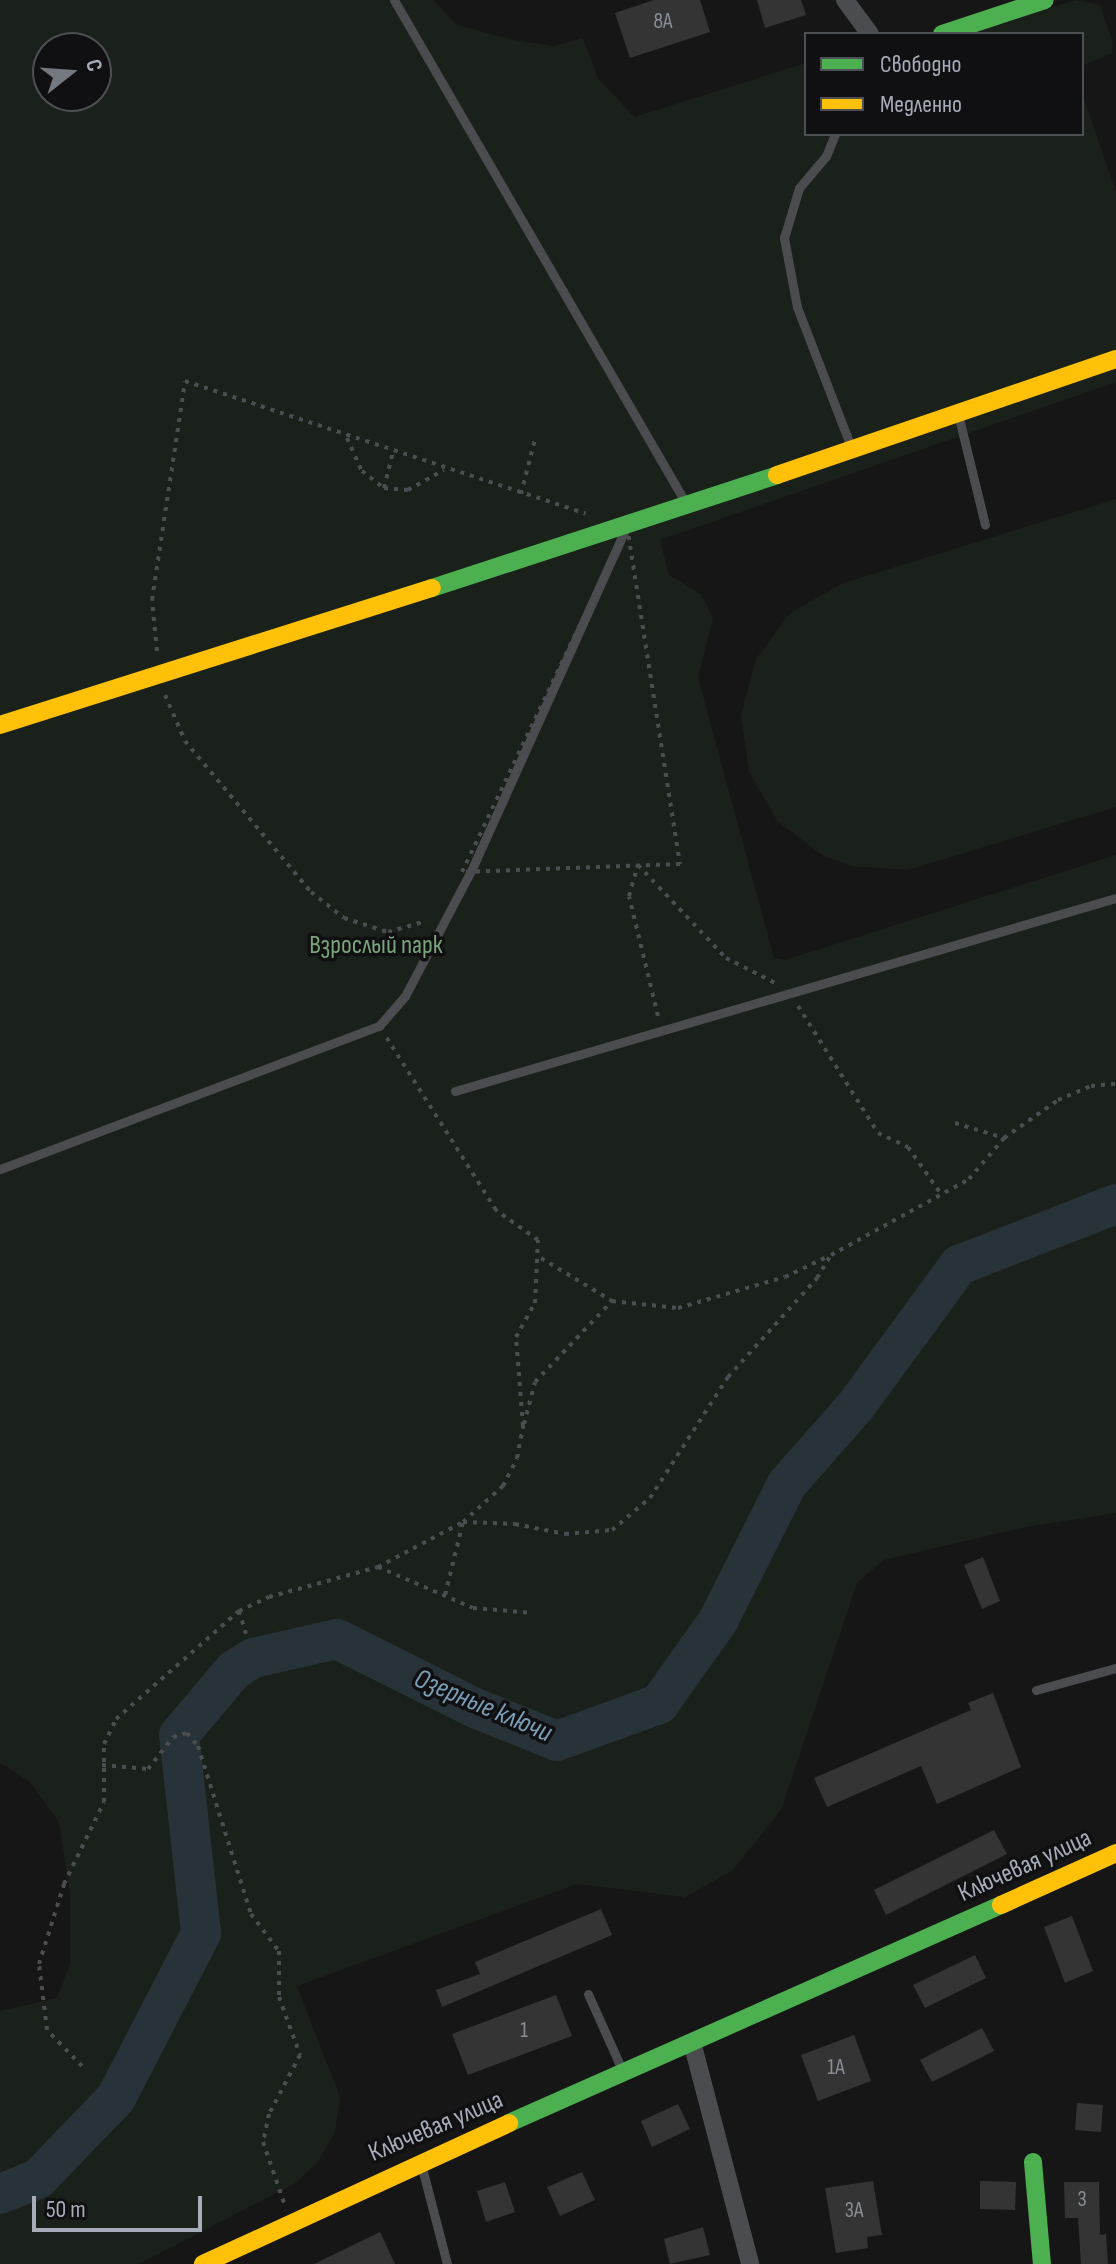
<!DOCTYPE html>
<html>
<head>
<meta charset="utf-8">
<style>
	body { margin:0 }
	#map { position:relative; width:1116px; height:2264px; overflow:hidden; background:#161616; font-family:"Sofia Sans Condensed",sans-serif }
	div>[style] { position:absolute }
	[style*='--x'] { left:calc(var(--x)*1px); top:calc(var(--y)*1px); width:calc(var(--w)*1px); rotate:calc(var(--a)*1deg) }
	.green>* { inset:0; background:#1a211a }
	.river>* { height:40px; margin:-20px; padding:0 20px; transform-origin:20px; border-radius:20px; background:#283239 }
	.building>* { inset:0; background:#343435 }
	.path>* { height:4px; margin-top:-2px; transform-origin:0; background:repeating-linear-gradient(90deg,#4c4d51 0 4px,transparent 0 10px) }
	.lane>* { height:9px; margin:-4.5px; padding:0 4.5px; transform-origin:4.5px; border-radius:4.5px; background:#4a4c4f }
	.street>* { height:18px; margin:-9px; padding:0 9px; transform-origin:9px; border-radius:9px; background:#4a4c4f }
	.fast>* { height:18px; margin:-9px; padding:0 9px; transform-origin:9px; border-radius:9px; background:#4caf50 }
	.slow>* { height:18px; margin:-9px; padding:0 9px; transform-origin:9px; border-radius:9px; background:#ffc107 }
	span { translate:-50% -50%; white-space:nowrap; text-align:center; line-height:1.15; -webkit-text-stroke:7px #101012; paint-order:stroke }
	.number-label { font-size:22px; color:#8a8f97 }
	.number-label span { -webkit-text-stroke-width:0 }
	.park-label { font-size:26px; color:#7ba57b }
	.street-label { font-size:26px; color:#a6adb8 }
	.water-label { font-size:28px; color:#7a9eb6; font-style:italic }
	.legend { position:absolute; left:804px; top:32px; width:280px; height:104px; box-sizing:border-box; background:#101012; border:2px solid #4c4f54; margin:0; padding:10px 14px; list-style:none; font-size:24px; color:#a6adb8 }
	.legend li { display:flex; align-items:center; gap:16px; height:40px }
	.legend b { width:40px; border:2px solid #4c4f54 }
	.north { position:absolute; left:32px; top:32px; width:80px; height:80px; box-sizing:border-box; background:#101012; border:2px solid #4c4f54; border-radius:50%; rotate:73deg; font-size:22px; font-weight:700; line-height:32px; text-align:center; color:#a6adb8 }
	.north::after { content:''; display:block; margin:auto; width:28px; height:36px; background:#74787f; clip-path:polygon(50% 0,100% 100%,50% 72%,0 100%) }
	.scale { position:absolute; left:32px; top:2196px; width:170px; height:36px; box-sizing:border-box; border:4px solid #a6adb8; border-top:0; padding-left:10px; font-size:24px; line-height:28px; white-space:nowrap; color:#a6adb8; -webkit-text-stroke:6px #101012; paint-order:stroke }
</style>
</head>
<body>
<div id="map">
	<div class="green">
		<div style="clip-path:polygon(evenodd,0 0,433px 0,457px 25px,514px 40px,554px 46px,583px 38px,598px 78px,634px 117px,806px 63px,806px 134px,1082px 134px,1082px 93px,1116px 192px,1116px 382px,660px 540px,669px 575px,701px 594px,713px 618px,698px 677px,774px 958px,785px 960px,1116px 855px,1116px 1513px,1026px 1527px,884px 1560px,857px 1583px,781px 1810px,732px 1871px,685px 1897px,577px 1884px,297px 1986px,340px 2097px,335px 2132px,318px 2162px,294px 2184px,139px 2264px,0 2264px,0 2011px,57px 1998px,70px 1964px,70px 1894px,59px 1822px,29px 1781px,0 1763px,0 0,48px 48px,96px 48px,96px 96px,48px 96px,48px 48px)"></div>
		<div style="clip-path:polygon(1076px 0,1100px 5px,1113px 43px,1112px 53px,1082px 66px,1082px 34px,962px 34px)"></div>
		<div style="clip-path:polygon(1116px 499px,1116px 807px,908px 870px,851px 866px,824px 856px,778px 822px,749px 772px,741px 715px,756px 659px,790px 613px,843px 583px)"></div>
	</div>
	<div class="river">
		<div style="--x:0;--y:2194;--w:41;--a:-21.5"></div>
		<div style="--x:38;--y:2179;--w:112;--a:-46.1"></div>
		<div style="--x:116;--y:2098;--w:186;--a:-62.7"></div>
		<div style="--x:201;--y:1933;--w:199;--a:-96.3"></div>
		<div style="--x:179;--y:1735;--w:85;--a:-49.8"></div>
		<div style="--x:234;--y:1670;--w:22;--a:-32"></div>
		<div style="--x:253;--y:1658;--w:86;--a:-12.7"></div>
		<div style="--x:337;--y:1639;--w:154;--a:26.6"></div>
		<div style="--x:475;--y:1708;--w:88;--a:21.9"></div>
		<div style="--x:557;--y:1741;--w:109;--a:-19.9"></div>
		<div style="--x:659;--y:1704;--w:102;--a:-54.6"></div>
		<div style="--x:718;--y:1621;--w:153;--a:-63.3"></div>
		<div style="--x:787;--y:1484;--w:103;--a:-48.6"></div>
		<div style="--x:855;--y:1407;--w:176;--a:-53.8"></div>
		<div style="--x:959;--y:1265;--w:168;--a:-21.2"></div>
	</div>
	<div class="building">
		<div style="clip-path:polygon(654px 0,700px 0,710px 32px,630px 58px,615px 13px)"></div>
		<div style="clip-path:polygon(757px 0,801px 0,806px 15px,765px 28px)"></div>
		<div style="clip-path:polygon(983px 1557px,1000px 1601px,982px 1609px,964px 1565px)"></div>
		<div style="clip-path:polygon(993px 1693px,1021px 1767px,937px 1804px,921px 1766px,827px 1807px,814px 1778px,971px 1710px,968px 1703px)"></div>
		<div style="clip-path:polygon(994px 1830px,1007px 1854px,886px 1915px,874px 1890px)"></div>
		<div style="clip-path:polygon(601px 1909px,612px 1935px,442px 2007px,436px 1990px,480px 1974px,475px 1962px)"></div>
		<div style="clip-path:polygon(1072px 1916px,1093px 1971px,1065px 1983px,1044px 1927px)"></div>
		<div style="clip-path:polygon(975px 1955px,986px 1978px,925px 2008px,913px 1985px)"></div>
		<div style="clip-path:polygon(556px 1995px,572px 2036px,468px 2075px,452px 2034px)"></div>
		<div style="clip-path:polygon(982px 2028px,994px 2051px,932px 2082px,920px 2060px)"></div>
		<div style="clip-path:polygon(854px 2035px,871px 2081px,818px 2101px,801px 2055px)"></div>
		<div style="clip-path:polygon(1077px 2103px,1103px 2105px,1101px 2132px,1075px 2130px)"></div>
		<div style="clip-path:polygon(678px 2104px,690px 2129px,652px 2147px,641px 2121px)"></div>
		<div style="clip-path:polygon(582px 2172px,595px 2200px,560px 2216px,547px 2187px)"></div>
		<div style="clip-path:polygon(873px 2181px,882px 2235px,867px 2237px,868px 2248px,836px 2253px,825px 2188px)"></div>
		<div style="clip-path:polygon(980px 2181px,1016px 2182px,1015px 2210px,980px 2209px)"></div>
		<div style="clip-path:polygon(505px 2182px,515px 2212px,486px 2222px,477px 2191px)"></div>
		<div style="clip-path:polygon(1064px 2182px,1099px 2182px,1100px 2235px,1106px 2234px,1108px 2264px,1081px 2264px,1078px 2218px,1065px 2218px)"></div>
		<div style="clip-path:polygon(703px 2227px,710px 2255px,670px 2264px,664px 2239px)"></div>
		<div style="clip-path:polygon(380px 2232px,395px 2264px,314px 2264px)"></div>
	</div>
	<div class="path">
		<div style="--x:347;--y:438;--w:36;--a:66"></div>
		<div style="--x:362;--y:471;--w:28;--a:38"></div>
		<div style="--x:384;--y:488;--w:24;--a:5"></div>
		<div style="--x:408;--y:490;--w:41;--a:-29.1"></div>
		<div style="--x:384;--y:488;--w:37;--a:-76"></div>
		<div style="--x:521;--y:494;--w:57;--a:-75.7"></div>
		<div style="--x:627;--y:526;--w:342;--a:81.1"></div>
		<div style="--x:680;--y:864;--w:218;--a:177.9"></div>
		<div style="--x:462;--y:872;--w:383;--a:-64.5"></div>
		<div style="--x:157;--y:651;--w:51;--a:-95.6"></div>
		<div style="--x:152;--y:600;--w:221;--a:-81.4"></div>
		<div style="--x:185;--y:381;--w:422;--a:18.3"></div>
		<div style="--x:165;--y:695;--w:50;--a:66.5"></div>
		<div style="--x:185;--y:741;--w:197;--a:50.2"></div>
		<div style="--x:311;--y:892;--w:42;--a:38.2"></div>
		<div style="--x:344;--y:918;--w:46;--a:17.7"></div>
		<div style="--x:388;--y:932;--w:40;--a:-16"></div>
		<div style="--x:798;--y:1006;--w:150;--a:57.8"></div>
		<div style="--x:878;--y:1133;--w:33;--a:25"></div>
		<div style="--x:908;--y:1147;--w:57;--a:54.9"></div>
		<div style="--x:658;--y:1016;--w:123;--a:-103.6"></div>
		<div style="--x:629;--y:896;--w:32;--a:-74"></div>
		<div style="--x:638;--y:865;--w:128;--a:46.6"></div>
		<div style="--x:726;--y:958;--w:55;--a:27"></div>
		<div style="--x:955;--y:1123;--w:51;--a:17"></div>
		<div style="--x:541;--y:1258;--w:83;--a:31.2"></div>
		<div style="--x:612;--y:1301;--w:66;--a:6.1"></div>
		<div style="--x:678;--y:1308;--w:111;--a:-16.2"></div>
		<div style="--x:785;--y:1277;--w:49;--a:-25.5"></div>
		<div style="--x:524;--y:1424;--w:43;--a:-75.3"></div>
		<div style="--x:535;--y:1382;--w:112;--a:-46.5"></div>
		<div style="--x:378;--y:1567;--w:103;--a:23.3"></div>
		<div style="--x:473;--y:1608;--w:60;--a:4.8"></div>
		<div style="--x:445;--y:1595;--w:75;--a:-76.1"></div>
		<div style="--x:463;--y:1522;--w:52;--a:2.2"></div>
		<div style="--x:515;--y:1524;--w:51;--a:11.3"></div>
		<div style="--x:565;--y:1534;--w:47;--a:-4.9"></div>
		<div style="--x:612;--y:1530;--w:50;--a:-40.1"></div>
		<div style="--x:650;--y:1498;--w:144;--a:-57.2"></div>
		<div style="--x:728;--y:1377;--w:133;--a:-48"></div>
		<div style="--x:817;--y:1278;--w:27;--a:-59"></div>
		<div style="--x:831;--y:1255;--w:158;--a:-28.8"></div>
		<div style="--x:969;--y:1179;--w:54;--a:-49.5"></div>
		<div style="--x:1004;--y:1138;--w:66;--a:-35.1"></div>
		<div style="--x:1058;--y:1100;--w:36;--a:-23"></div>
		<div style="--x:1091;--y:1086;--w:25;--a:-5"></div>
		<div style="--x:239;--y:1611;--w:28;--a:73"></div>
		<div style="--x:102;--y:1765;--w:46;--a:5"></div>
		<div style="--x:148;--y:1769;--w:41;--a:-52"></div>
		<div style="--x:173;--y:1737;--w:15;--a:-16"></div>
		<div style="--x:187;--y:1733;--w:17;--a:50"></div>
		<div style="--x:198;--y:1746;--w:176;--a:72.5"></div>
		<div style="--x:251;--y:1914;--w:46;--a:52.9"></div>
		<div style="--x:279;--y:1951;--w:46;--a:90"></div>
		<div style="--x:279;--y:1997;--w:62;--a:70.1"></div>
		<div style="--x:300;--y:2055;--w:67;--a:117.7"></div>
		<div style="--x:269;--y:2114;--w:29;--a:102"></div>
		<div style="--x:263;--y:2142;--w:65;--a:71"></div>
		<div style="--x:82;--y:2066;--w:50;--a:-134.2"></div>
		<div style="--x:47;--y:2030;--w:66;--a:-96.9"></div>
		<div style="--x:39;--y:1964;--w:84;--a:-72.6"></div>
		<div style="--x:64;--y:1884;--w:91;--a:-64"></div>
		<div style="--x:104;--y:1802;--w:58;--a:-90"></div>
		<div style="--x:104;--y:1744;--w:28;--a:-64"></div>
		<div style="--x:116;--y:1719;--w:164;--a:-41.3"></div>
		<div style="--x:239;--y:1611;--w:33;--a:-25"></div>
		<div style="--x:269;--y:1597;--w:113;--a:-15.4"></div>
		<div style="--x:378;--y:1567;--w:96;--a:-27.9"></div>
		<div style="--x:463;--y:1522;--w:54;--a:-42"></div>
		<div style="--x:503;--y:1486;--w:31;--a:-63"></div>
		<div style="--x:517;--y:1458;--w:33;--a:-79"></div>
		<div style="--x:523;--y:1426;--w:89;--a:-94.5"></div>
		<div style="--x:516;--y:1337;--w:39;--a:-61"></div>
		<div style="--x:535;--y:1303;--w:63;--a:-87.3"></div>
		<div style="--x:538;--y:1240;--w:52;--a:-144.5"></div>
		<div style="--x:496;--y:1210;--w:204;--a:-122.4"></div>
	</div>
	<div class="lane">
		<div style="--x:394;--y:0;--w:584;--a:59.88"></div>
		<div style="--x:835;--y:134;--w:24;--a:112"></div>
		<div style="--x:826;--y:156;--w:42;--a:130.2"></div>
		<div style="--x:799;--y:188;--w:52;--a:106.7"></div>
		<div style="--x:784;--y:238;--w:70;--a:79.3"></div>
		<div style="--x:797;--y:307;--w:150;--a:68.9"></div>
		<div style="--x:958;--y:414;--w:114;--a:76.3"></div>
		<div style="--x:455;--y:1091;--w:689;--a:-16.28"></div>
		<div style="--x:0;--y:1169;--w:405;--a:-20.7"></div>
		<div style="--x:379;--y:1026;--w:40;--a:-49"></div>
		<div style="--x:405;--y:996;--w:141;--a:-62.2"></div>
		<div style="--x:471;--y:871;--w:374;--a:-65.7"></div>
		<div style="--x:1036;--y:1690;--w:83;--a:-15.4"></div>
		<div style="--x:588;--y:1994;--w:85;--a:65.8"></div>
		<div style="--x:421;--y:2164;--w:103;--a:75.4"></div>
	</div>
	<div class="street">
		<div style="--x:845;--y:0;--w:42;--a:53.7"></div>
		<div style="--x:693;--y:2046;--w:225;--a:75.3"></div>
	</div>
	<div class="fast">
		<div style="--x:942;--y:34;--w:108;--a:-18.3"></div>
		<div style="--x:432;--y:588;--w:363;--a:-18.1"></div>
		<div style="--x:509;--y:2123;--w:538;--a:-23.9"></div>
		<div style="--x:1033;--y:2162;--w:102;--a:85"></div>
	</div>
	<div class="slow">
		<div style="--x:777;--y:475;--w:358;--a:-18.9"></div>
		<div style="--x:0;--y:725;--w:453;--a:-17.6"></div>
		<div style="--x:1001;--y:1905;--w:126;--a:-24.3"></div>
		<div style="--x:203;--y:2264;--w:337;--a:-24.7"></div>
	</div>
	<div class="number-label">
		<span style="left:663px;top:22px">8А</span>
		<span style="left:524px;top:2031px">1</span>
		<span style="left:836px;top:2068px">1А</span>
		<span style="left:1082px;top:2200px">3</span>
		<span style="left:854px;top:2211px">3А</span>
	</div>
	<div class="park-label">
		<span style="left:376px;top:946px">Взрослый парк</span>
	</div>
	<div class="street-label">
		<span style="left:1025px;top:1866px;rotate:-24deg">Ключевая улица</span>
		<span style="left:436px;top:2127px;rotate:-23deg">Ключевая улица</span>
	</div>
	<div class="water-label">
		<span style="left:483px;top:1706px;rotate:23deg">Озерные ключи</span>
	</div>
	<ul class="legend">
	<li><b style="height:10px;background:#4caf50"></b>Свободно</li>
	<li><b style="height:10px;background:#ffc107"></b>Медленно</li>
	</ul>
	<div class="north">С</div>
	<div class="scale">50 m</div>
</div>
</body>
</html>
